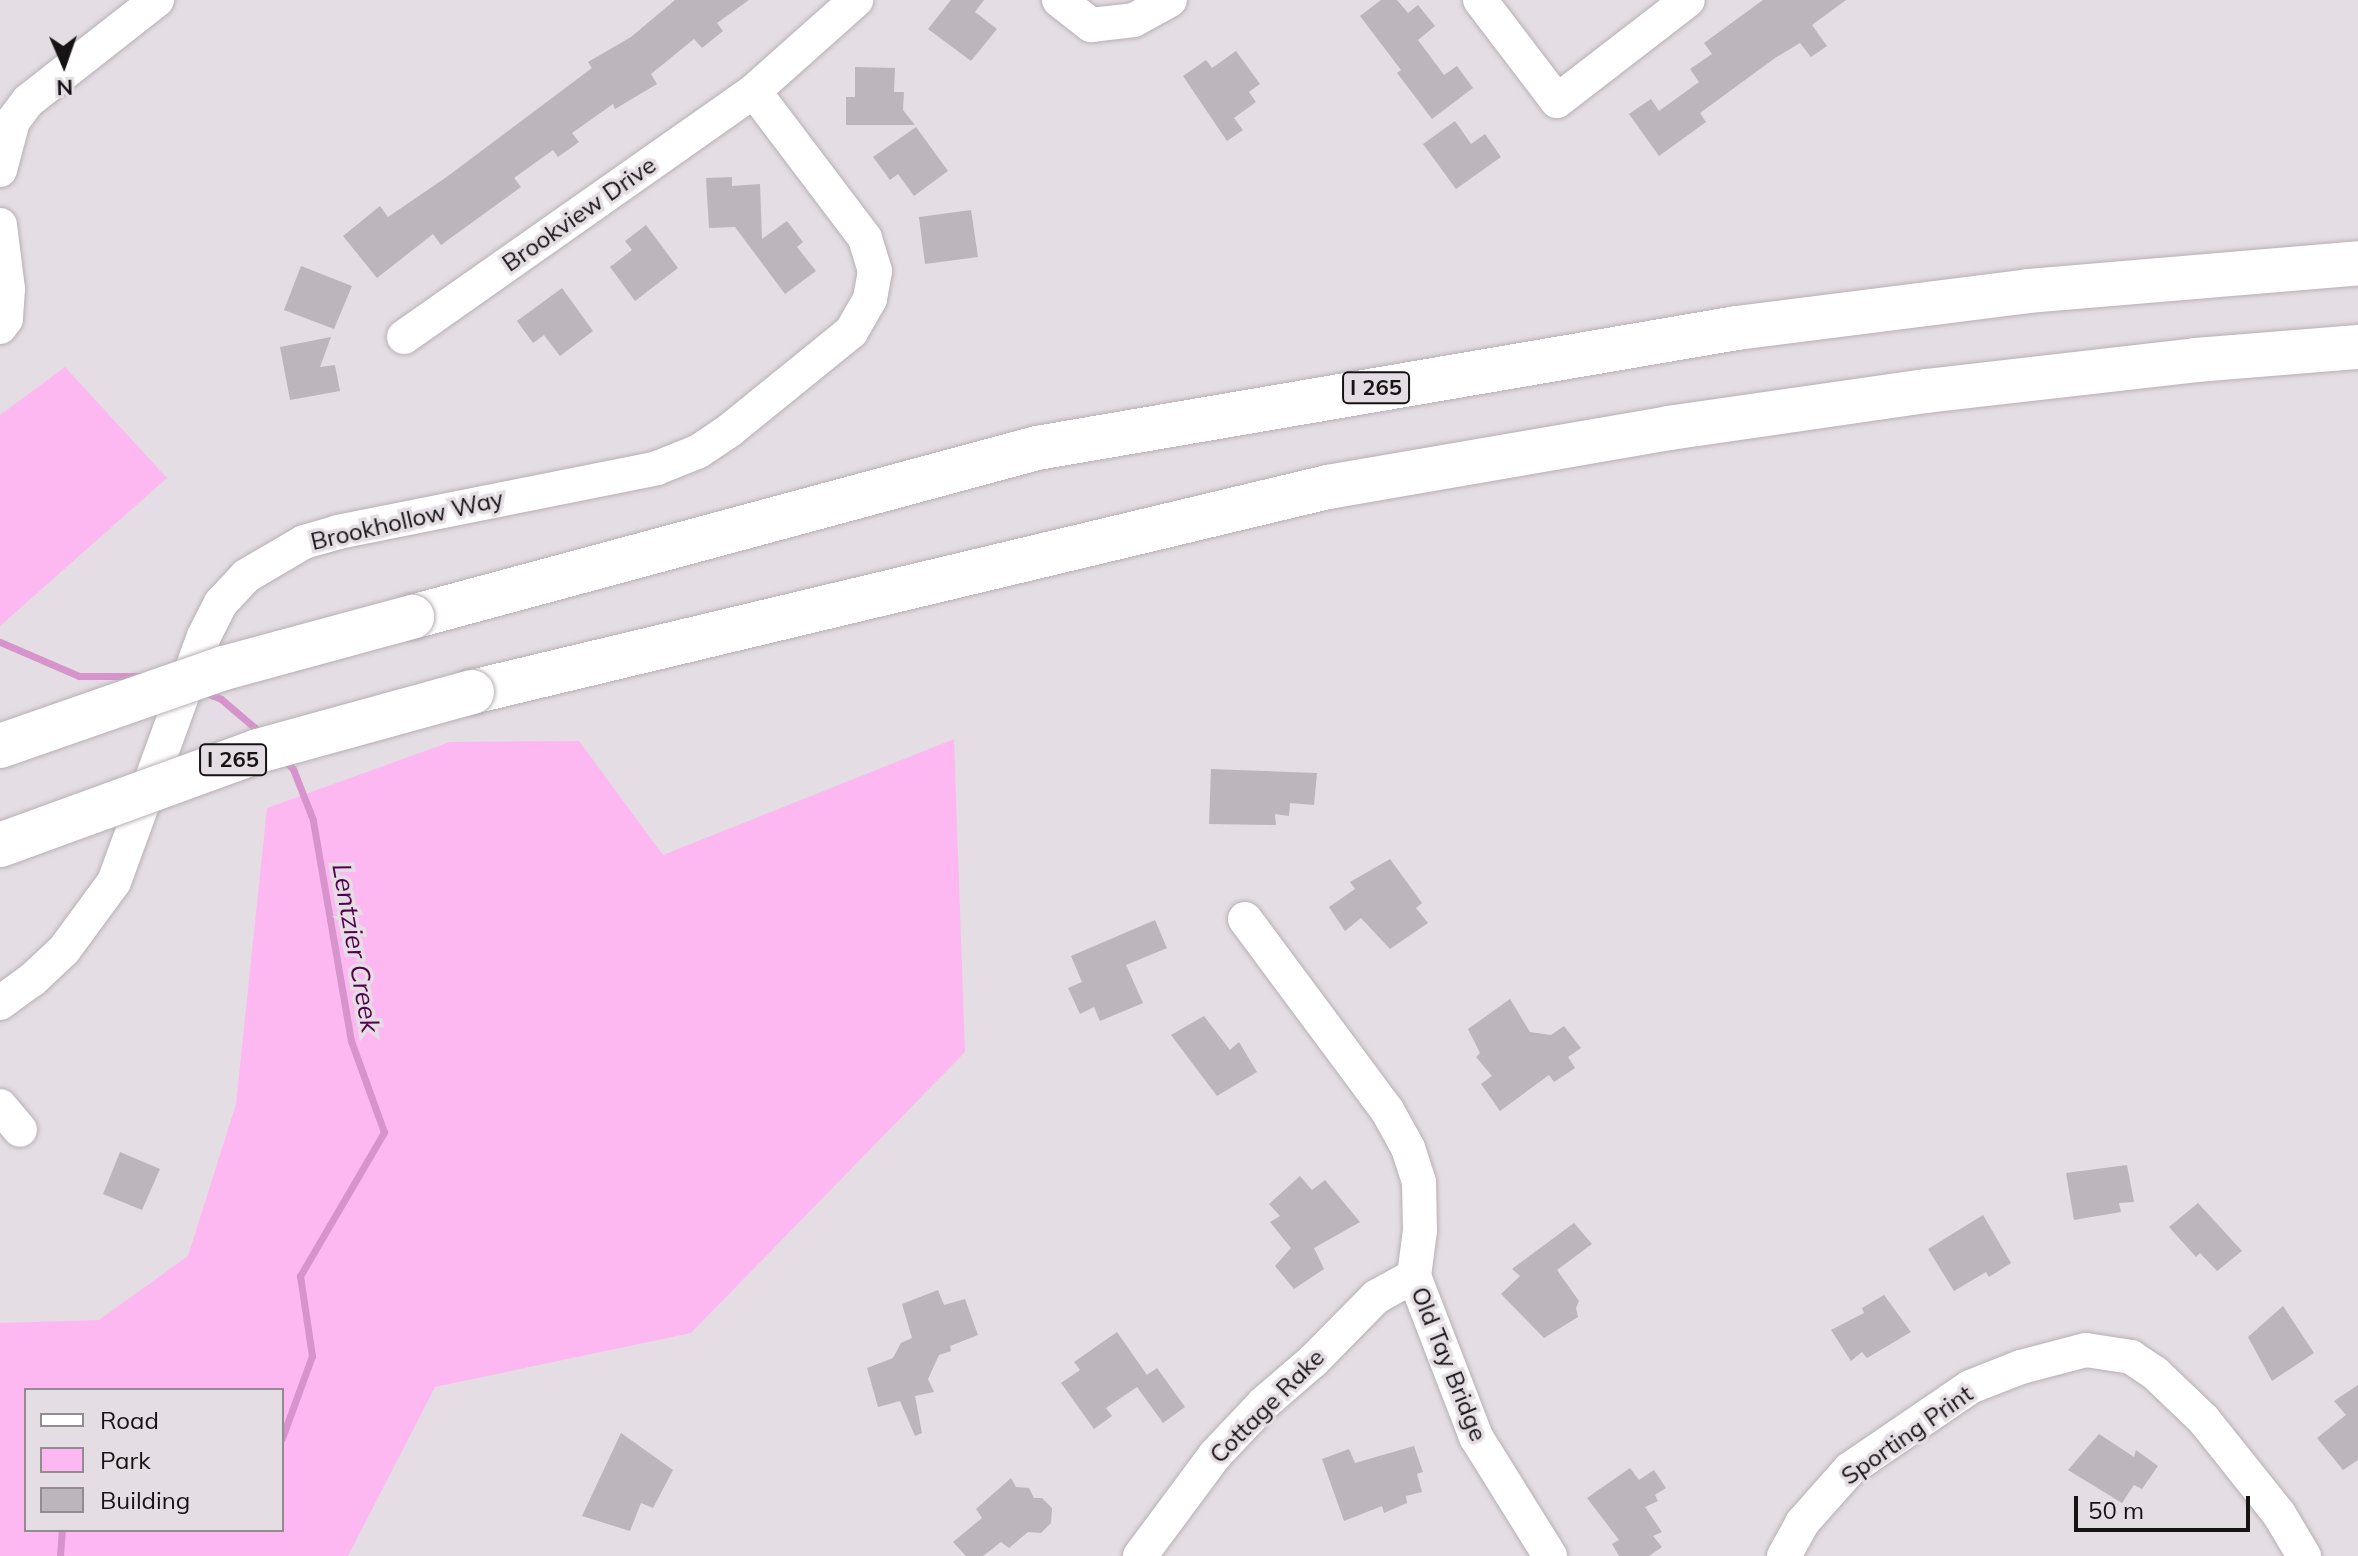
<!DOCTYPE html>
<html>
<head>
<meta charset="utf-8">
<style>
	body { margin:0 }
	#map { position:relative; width:2358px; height:1556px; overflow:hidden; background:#e4dde3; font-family:Mulish,sans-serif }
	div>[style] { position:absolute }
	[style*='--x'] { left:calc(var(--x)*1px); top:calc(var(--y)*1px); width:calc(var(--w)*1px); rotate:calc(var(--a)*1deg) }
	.green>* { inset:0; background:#fdb8f2 }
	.stream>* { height:7px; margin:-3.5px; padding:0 3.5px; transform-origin:3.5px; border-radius:3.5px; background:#d793cc }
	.building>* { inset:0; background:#bcb5bb }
	.roads { filter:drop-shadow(0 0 2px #b6afb4) drop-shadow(0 0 2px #b6afb4) }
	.minor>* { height:34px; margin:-17px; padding:0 17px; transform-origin:17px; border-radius:17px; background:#fff }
	.highway>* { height:44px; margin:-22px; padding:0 22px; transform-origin:22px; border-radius:22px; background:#fff }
	.bridges { filter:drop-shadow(0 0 2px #b6afb4) drop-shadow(0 0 2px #b6afb4) }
	.highway-bridge>* { height:44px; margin:-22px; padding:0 22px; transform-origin:22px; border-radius:22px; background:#fff }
	span { translate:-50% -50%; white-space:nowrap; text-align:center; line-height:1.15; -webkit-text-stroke:7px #e4dde3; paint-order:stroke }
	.shield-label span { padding:2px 6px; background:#e4dde3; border:2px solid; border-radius:6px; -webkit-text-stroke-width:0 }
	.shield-label { font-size:22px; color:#161315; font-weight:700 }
	.street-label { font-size:24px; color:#161315 }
	.water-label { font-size:26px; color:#54004e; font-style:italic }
	.legend { position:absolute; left:24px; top:1388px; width:260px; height:144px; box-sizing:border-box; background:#e4dde3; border:2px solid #928c91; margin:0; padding:10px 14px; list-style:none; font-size:24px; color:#161315 }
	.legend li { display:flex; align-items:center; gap:16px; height:40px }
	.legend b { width:40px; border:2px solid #928c91 }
	.north { position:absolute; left:24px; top:24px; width:80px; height:80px; -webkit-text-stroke:6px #e4dde3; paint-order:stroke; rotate:178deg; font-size:22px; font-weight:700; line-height:32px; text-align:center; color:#161315 }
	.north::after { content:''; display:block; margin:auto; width:28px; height:36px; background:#161315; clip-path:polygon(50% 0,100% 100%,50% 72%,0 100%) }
	.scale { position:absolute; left:2074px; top:1496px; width:176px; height:36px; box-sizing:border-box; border:4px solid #161315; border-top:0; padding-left:10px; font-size:24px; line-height:28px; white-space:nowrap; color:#161315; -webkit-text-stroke:6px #e4dde3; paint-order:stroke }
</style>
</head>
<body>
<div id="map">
	<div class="green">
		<div style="clip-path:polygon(65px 367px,167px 478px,0 626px,0 415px)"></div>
		<div style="clip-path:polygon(evenodd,954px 739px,965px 1052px,691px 1333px,435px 1387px,348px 1556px,0 1556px,0 1323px,99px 1320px,188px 1256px,236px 1104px,267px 808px,450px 742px,579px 741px,663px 855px,954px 739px,282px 1390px,282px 1530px,26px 1530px,26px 1390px,282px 1390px)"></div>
	</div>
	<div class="stream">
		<div style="--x:0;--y:642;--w:86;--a:23.3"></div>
		<div style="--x:79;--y:676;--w:63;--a:0"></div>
		<div style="--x:203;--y:692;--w:19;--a:21"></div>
		<div style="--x:221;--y:699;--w:52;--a:40.4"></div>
		<div style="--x:282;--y:1438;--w:87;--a:-69.9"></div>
		<div style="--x:312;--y:1356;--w:81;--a:-98.5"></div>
		<div style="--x:300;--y:1276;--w:167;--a:-59.7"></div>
		<div style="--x:384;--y:1132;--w:97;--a:-109.9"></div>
		<div style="--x:351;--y:1041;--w:224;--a:-99.8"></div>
		<div style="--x:313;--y:820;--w:55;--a:-111.4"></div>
		<div style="--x:293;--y:769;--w:11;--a:-135"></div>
		<div style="--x:60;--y:1556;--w:26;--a:-86"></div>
	</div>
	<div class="building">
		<div style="clip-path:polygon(675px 0,749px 0,717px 23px,723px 31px,702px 48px,694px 39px,651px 74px,657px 84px,615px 109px,613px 104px,572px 133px,579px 142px,558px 157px,553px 150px,514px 178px,521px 187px,441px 245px,433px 234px,377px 278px,343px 236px,380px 206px,388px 217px,448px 176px,592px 68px,588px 62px,631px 37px)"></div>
		<div style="clip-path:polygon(951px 0,984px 0,975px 12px,997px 29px,971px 61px,928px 29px)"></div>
		<div style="clip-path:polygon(1381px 0,1397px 0,1408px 13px,1418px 5px,1435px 26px,1418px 40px,1444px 75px,1457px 66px,1473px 88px,1432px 119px,1397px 73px,1401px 70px,1360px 16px)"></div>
		<div style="clip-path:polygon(1763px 0,1846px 0,1812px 25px,1827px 46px,1811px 57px,1800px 43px,1775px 58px,1700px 113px,1706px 122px,1659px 156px,1629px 114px,1651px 99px,1659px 111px,1699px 82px,1690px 69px,1712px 54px,1704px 43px)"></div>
		<div style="clip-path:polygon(1236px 51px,1260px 84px,1249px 92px,1256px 102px,1234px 118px,1243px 130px,1227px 141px,1183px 76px,1206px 60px,1212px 68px)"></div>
		<div style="clip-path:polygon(855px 67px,895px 68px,894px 92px,904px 92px,903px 110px,915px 125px,846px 125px,846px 97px,855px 97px)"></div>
		<div style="clip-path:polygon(1455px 121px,1471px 144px,1485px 134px,1501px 157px,1456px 189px,1423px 144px)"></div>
		<div style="clip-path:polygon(916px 127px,948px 171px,914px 196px,898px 174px,890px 180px,873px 157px)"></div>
		<div style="clip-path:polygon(732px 177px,732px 186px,760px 184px,762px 239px,787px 221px,803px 242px,797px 247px,816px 271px,785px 294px,735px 227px,709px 228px,706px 178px)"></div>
		<div style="clip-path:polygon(971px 210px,978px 257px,925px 264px,919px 217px)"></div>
		<div style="clip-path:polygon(646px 225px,678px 268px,635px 301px,610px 267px,632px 250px,625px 241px)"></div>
		<div style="clip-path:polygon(301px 266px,352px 286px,334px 329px,284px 310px)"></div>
		<div style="clip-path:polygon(562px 288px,593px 331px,560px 356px,544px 335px,533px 343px,517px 321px)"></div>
		<div style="clip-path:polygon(331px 337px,320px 367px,335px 365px,340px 391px,290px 400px,280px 347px)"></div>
		<div style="clip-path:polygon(1211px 769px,1317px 773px,1314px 805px,1290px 803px,1289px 816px,1275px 814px,1276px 825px,1209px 824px)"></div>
		<div style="clip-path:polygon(1390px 859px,1422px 903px,1416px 908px,1428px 923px,1390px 949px,1361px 918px,1345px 931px,1329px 907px,1355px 889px,1350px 882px)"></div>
		<div style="clip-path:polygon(1155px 920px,1167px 948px,1126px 965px,1143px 1003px,1100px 1021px,1094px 1007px,1080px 1014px,1068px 988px,1082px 982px,1071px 956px)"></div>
		<div style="clip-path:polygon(1510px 999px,1530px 1032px,1551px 1035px,1564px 1026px,1581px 1048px,1568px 1057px,1575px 1068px,1554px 1082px,1549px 1075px,1500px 1111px,1481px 1084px,1492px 1076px,1476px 1057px,1480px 1053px,1468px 1029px)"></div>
		<div style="clip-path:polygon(1204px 1016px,1230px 1050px,1239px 1042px,1257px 1072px,1217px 1096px,1171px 1035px)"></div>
		<div style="clip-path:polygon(120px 1152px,160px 1169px,142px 1210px,103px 1194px)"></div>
		<div style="clip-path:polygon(2127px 1165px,2134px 1202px,2119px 1203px,2121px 1212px,2074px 1220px,2066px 1173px)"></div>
		<div style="clip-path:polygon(1300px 1176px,1312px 1190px,1325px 1180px,1360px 1222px,1314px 1248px,1324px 1269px,1294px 1289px,1275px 1266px,1291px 1248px,1270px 1222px,1280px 1216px,1269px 1204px)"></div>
		<div style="clip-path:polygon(2198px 1203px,2242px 1251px,2217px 1271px,2200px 1253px,2196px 1257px,2169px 1227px)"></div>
		<div style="clip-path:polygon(1983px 1215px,2011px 1263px,1989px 1277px,1986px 1272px,1954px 1291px,1928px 1249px)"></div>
		<div style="clip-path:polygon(1574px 1223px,1592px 1244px,1557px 1270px,1579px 1301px,1576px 1308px,1578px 1317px,1544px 1338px,1501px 1294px,1520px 1276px,1512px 1269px)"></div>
		<div style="clip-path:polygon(938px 1290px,944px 1305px,965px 1299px,978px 1335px,950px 1346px,951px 1351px,939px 1355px,928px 1379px,934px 1392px,915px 1396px,922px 1433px,915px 1436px,900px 1401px,878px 1407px,867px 1368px,893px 1358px,901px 1343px,912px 1338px,902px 1304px)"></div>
		<div style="clip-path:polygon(1884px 1295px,1911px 1332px,1867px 1358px,1862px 1352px,1851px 1361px,1831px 1330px,1864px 1313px,1862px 1308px)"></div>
		<div style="clip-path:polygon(2283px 1306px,2314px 1353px,2272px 1381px,2248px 1337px)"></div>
		<div style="clip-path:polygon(1117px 1332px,1147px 1375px,1157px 1368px,1185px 1407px,1163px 1423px,1137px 1387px,1106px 1408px,1112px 1416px,1094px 1429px,1061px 1383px,1080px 1370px,1074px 1362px)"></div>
		<div style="clip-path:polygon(2358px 1385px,2358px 1460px,2343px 1470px,2317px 1438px,2346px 1415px,2334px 1401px)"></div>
		<div style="clip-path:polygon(621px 1433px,673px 1470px,653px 1508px,641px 1503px,630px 1531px,582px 1516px)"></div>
		<div style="clip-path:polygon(2099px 1434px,2134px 1457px,2136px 1450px,2158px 1466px,2142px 1489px,2134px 1485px,2122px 1503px,2068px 1470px)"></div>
		<div style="clip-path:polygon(1414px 1446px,1423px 1472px,1417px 1474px,1422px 1492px,1406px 1496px,1407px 1503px,1384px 1513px,1382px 1506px,1344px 1521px,1322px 1459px,1349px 1449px,1355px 1463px)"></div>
		<div style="clip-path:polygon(1630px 1468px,1639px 1480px,1654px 1470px,1666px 1488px,1655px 1495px,1658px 1501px,1645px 1507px,1662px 1532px,1653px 1536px,1662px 1547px,1649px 1556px,1619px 1556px,1612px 1544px,1619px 1540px,1587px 1498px)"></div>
		<div style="clip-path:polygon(1011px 1478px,1016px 1487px,1029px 1488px,1034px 1498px,1042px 1498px,1052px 1508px,1051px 1523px,1041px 1533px,1028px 1532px,1009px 1548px,1001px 1542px,983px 1556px,966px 1556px,953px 1542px,982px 1518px,976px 1509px)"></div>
	</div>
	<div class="roads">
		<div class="minor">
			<div style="--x:1059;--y:0;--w:41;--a:38"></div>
			<div style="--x:1091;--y:25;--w:43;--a:-6.6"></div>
			<div style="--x:1134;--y:20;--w:41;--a:-29.1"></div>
			<div style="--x:1480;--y:0;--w:127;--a:52.7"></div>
			<div style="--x:1557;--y:101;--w:165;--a:-37.6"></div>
			<div style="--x:0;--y:170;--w:51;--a:-75.1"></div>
			<div style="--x:13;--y:121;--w:25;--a:-53"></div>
			<div style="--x:28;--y:101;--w:164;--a:-38.1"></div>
			<div style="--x:0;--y:225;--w:64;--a:82.9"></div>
			<div style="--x:8;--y:289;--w:30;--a:94"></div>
			<div style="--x:6;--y:319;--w:10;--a:127"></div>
			<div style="--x:404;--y:337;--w:428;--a:-35.1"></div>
			<div style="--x:754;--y:91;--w:137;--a:-41.7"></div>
			<div style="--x:1245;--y:919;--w:238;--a:53.4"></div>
			<div style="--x:1387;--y:1110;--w:43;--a:61.1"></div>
			<div style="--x:1408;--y:1148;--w:36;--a:72"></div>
			<div style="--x:1419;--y:1182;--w:48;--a:88.8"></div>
			<div style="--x:1420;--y:1230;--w:46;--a:97.4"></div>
			<div style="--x:1414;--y:1276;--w:173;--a:68.9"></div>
			<div style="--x:1476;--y:1437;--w:140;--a:58.1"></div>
			<div style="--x:0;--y:1003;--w:39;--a:-36"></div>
			<div style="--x:32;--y:980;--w:44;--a:-43.2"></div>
			<div style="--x:64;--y:950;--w:84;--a:-53.7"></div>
			<div style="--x:114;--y:882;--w:262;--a:-69.9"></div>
			<div style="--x:204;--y:636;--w:37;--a:-63"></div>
			<div style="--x:221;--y:603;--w:37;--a:-47"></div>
			<div style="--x:246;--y:576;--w:67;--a:-30.4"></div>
			<div style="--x:304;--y:542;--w:35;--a:-16"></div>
			<div style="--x:338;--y:532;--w:325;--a:-11.3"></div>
			<div style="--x:657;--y:468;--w:45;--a:-22"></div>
			<div style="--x:699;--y:451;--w:37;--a:-34"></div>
			<div style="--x:730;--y:430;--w:156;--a:-39"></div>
			<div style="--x:851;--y:332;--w:38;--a:-60"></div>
			<div style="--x:870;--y:299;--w:28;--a:-80"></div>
			<div style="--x:875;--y:271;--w:34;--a:-107"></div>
			<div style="--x:865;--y:238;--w:184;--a:-127.1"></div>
			<div style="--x:0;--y:1106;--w:31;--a:50"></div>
			<div style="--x:1140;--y:1556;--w:126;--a:-53.4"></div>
			<div style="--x:1215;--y:1455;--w:70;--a:-46.7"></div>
			<div style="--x:1263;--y:1404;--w:66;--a:-40.7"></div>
			<div style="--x:1313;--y:1361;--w:90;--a:-45.5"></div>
			<div style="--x:1376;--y:1297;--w:43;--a:-28.9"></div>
			<div style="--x:1784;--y:1556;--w:38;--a:-61"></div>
			<div style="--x:1802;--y:1523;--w:72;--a:-48.4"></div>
			<div style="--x:1850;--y:1469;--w:145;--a:-34.3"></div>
			<div style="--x:1970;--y:1387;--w:55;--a:-21.4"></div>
			<div style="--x:2021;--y:1367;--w:67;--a:-14.7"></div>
			<div style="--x:2086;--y:1350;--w:46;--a:8.8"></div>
			<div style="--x:2131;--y:1357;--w:29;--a:34"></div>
			<div style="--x:2155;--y:1373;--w:68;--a:43.8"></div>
			<div style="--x:2204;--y:1420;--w:120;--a:51.4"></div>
			<div style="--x:2279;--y:1514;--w:49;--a:59.2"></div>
		</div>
		<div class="highway">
			<div style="--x:412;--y:617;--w:647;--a:-15.13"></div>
			<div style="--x:1037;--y:448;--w:710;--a:-9.73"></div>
			<div style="--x:1737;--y:328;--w:293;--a:-7.2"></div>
			<div style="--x:2028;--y:291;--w:331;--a:-4.8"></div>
			<div style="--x:472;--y:692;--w:880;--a:-13.47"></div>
			<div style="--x:1328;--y:487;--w:346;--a:-9.8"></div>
			<div style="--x:1669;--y:428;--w:260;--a:-8.2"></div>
			<div style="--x:1926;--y:391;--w:272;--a:-6.5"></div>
			<div style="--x:2196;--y:360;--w:163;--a:-4.6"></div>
		</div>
	</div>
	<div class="bridges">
		<div class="highway-bridge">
			<div style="--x:0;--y:746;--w:237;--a:-19.2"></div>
			<div style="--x:224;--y:668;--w:195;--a:-15.2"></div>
			<div style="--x:0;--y:845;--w:275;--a:-20"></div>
			<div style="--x:258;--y:751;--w:222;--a:-15.4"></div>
		</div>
	</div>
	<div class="shield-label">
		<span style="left:1376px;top:388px">I 265</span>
		<span style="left:233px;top:760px">I 265</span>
	</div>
	<div class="street-label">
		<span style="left:579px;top:214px;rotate:-35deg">Brookview Drive</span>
		<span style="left:407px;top:520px;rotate:-13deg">Brookhollow Way</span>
		<span style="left:1449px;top:1364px;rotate:68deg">Old Tay Bridge</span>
		<span style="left:1267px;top:1406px;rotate:-45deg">Cottage Rake</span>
		<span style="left:1907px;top:1435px;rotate:-35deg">Sporting Print</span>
	</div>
	<div class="water-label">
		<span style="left:356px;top:948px;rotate:80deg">Lentzier Creek</span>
	</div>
	<ul class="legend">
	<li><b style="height:10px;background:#fff"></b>Road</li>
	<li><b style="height:22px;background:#fdb8f2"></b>Park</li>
	<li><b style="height:22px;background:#bcb5bb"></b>Building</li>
	</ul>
	<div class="north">N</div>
	<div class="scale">50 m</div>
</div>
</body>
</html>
